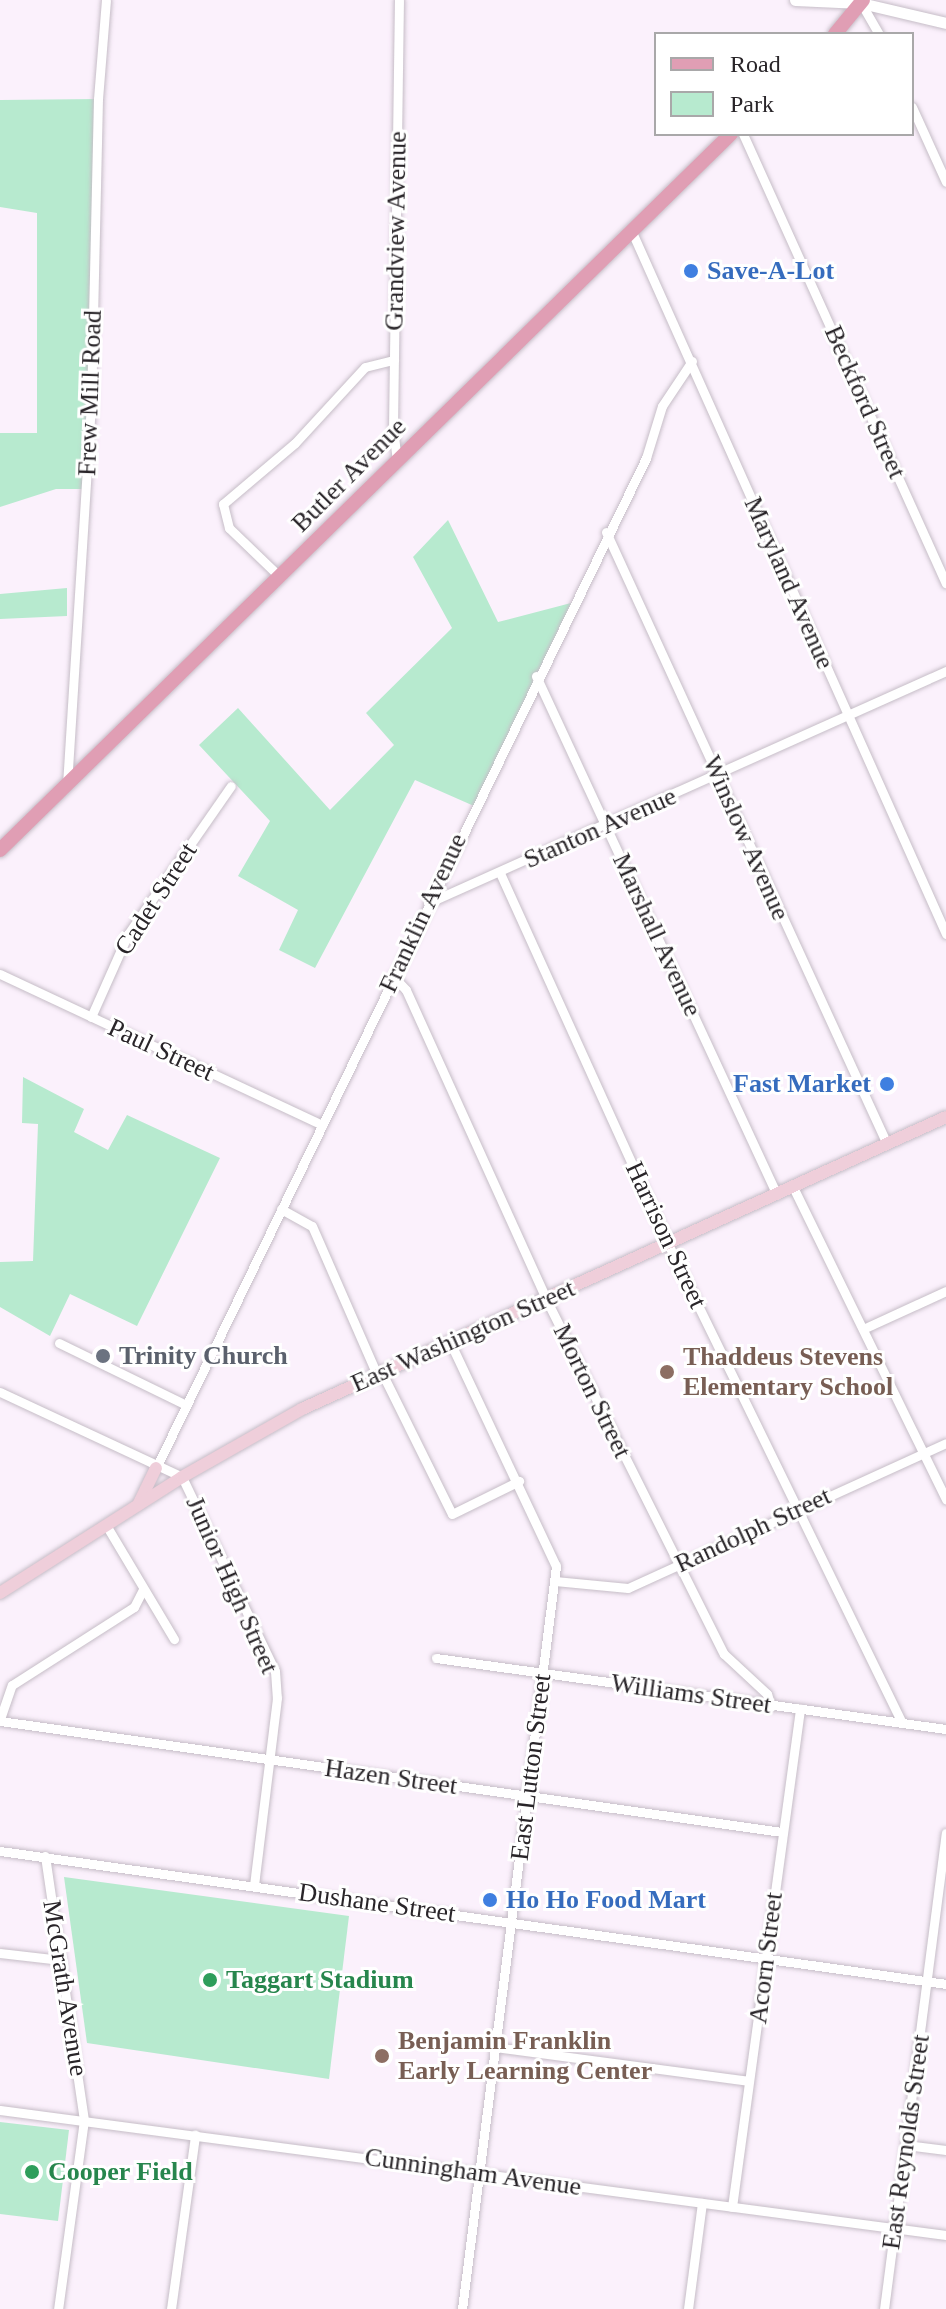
<!DOCTYPE html>
<html>
<head>
<meta charset="utf-8">
<style>
	body { margin:0 }
	#map { position:relative; width:946px; height:2309px; overflow:hidden; background:#fbf1fc; font-family:Georgia,serif }
	div>[style] { position:absolute }
	[style*='--x'] { left:calc(var(--x)*1px); top:calc(var(--y)*1px); width:calc(var(--w)*1px); rotate:calc(var(--a)*1deg) }
	.green>* { inset:0; background:#b7eacf }
	.roads { filter:drop-shadow(0 0 2px #c6bdc7) drop-shadow(0 0 2px #c6bdc7) }
	.minor>* { height:9px; margin:-4.5px; padding:0 4.5px; transform-origin:4.5px; border-radius:4.5px; background:#fff }
	.tertiary>* { height:11px; margin:-5.5px; padding:0 5.5px; transform-origin:5.5px; border-radius:5.5px; background:#fff }
	.secondary>* { height:12px; margin:-6px; padding:0 6px; transform-origin:6px; border-radius:6px; background:#efceda }
	.primary>* { height:14px; margin:-7px; padding:0 7px; transform-origin:7px; border-radius:7px; background:#e09eb4 }
	.dots>* { width:22px; height:22px; translate:-50% -50%; box-sizing:border-box; border:4px solid #fff; border-radius:50% }
	span { translate:-50% -50%; white-space:nowrap; text-align:center; line-height:1.15; -webkit-text-stroke:6px #fff; paint-order:stroke }
	.street-label { font-size:26px; color:#292529 }
	.shop-label { font-size:26px; color:#366cbe; font-weight:700 }
	.left { translate:0 -50%; text-align:left }
	.right { translate:-100% -50%; text-align:right }
	.worship-label { font-size:26px; color:#5b616d; font-weight:700 }
	.education-label { font-size:26px; color:#785e54; font-weight:700 }
	.leisure-label { font-size:26px; color:#27864d; font-weight:700 }
	.legend { position:absolute; left:654px; top:32px; width:260px; height:104px; box-sizing:border-box; background:#fff; border:2px solid #a9a8a9; margin:0; padding:10px 14px; list-style:none; font-size:24px; color:#292529 }
	.legend li { display:flex; align-items:center; gap:16px; height:40px }
	.legend b { width:40px; border:2px solid #a9a8a9 }
</style>
</head>
<body>
<div id="map">
	<div class="green">
		<div style="clip-path:polygon(98px 99px,86px 489px,56px 489px,0 507px,0 433px,37px 433px,37px 213px,0 207px,0 100px)"></div>
		<div style="clip-path:polygon(448px 520px,498px 622px,571px 603px,474px 806px,415px 780px,315px 968px,279px 950px,298px 910px,238px 876px,270px 821px,199px 745px,238px 708px,330px 810px,394px 745px,366px 713px,452px 628px,413px 557px)"></div>
		<div style="clip-path:polygon(67px 588px,67px 616px,0 619px,0 594px)"></div>
		<div style="clip-path:polygon(23px 1077px,84px 1109px,74px 1132px,108px 1150px,127px 1115px,220px 1158px,137px 1326px,70px 1294px,50px 1336px,0 1307px,0 1262px,33px 1261px,38px 1124px,22px 1123px)"></div>
		<div style="clip-path:polygon(64px 1877px,349px 1916px,329px 2079px,87px 2043px)"></div>
		<div style="clip-path:polygon(0 2122px,69px 2130px,58px 2221px,0 2214px)"></div>
	</div>
	<div class="roads">
		<div class="minor">
			<div style="--x:861;--y:3;--w:36;--a:60"></div>
			<div style="--x:912;--y:107;--w:82;--a:65.6"></div>
			<div style="--x:743;--y:134;--w:493;--a:65.7"></div>
			<div style="--x:632;--y:232;--w:769;--a:65.9"></div>
			<div style="--x:397;--y:461;--w:33;--a:-97"></div>
			<div style="--x:393;--y:428;--w:428;--a:-89.2"></div>
			<div style="--x:606;--y:532;--w:673;--a:65.34"></div>
			<div style="--x:280;--y:577;--w:71;--a:-136.1"></div>
			<div style="--x:229;--y:528;--w:25;--a:-104"></div>
			<div style="--x:223;--y:504;--w:94;--a:-40.3"></div>
			<div style="--x:295;--y:443;--w:103;--a:-47.4"></div>
			<div style="--x:365;--y:367;--w:30;--a:-14"></div>
			<div style="--x:536;--y:676;--w:572;--a:65.09"></div>
			<div style="--x:67;--y:785;--w:379;--a:-86.4"></div>
			<div style="--x:91;--y:407;--w:308;--a:-88.7"></div>
			<div style="--x:98;--y:99;--w:99;--a:-85.4"></div>
			<div style="--x:500;--y:873;--w:407;--a:65.6"></div>
			<div style="--x:668;--y:1244;--w:533;--a:63.96"></div>
			<div style="--x:428;--y:903;--w:568;--a:-24.13"></div>
			<div style="--x:0;--y:974;--w:356;--a:25.1"></div>
			<div style="--x:393;--y:976;--w:19;--a:47"></div>
			<div style="--x:406;--y:990;--w:339;--a:65.6"></div>
			<div style="--x:546;--y:1299;--w:397;--a:63.4"></div>
			<div style="--x:724;--y:1654;--w:59;--a:42.9"></div>
			<div style="--x:767;--y:1694;--w:13;--a:72"></div>
			<div style="--x:91;--y:1017;--w:91;--a:-66"></div>
			<div style="--x:128;--y:934;--w:180;--a:-55.2"></div>
			<div style="--x:793;--y:1187;--w:348;--a:63.9"></div>
			<div style="--x:281;--y:1209;--w:35;--a:29"></div>
			<div style="--x:312;--y:1226;--w:163;--a:66.4"></div>
			<div style="--x:863;--y:1329;--w:91;--a:-24.6"></div>
			<div style="--x:450;--y:1342;--w:248;--a:64.7"></div>
			<div style="--x:556;--y:1566;--w:749;--a:97.21"></div>
			<div style="--x:59;--y:1343;--w:141;--a:26"></div>
			<div style="--x:382;--y:1373;--w:157;--a:63.6"></div>
			<div style="--x:452;--y:1514;--w:75;--a:-26.2"></div>
			<div style="--x:0;--y:1392;--w:201;--a:25"></div>
			<div style="--x:182;--y:1477;--w:215;--a:64.4"></div>
			<div style="--x:275;--y:1671;--w:27;--a:86"></div>
			<div style="--x:277;--y:1698;--w:189;--a:97"></div>
			<div style="--x:156;--y:1468;--w:1123;--a:-64.12"></div>
			<div style="--x:646;--y:458;--w:54;--a:-72.9"></div>
			<div style="--x:662;--y:406;--w:54;--a:-56.3"></div>
			<div style="--x:106;--y:1525;--w:133;--a:59.2"></div>
			<div style="--x:555;--y:1581;--w:73;--a:5.5"></div>
			<div style="--x:628;--y:1588;--w:349;--a:-24.5"></div>
			<div style="--x:436;--y:1658;--w:515;--a:7.93"></div>
			<div style="--x:0;--y:1719;--w:36;--a:-71"></div>
			<div style="--x:12;--y:1685;--w:145;--a:-32.6"></div>
			<div style="--x:134;--y:1607;--w:18;--a:-63"></div>
			<div style="--x:0;--y:1721;--w:790;--a:8.08"></div>
			<div style="--x:0;--y:1851;--w:955;--a:8"></div>
			<div style="--x:45;--y:1856;--w:267;--a:81.6"></div>
			<div style="--x:84;--y:2120;--w:191;--a:97.8"></div>
			<div style="--x:0;--y:1953;--w:61;--a:6.5"></div>
			<div style="--x:494;--y:2047;--w:257;--a:7.6"></div>
			<div style="--x:0;--y:2110;--w:954;--a:7.53"></div>
			<div style="--x:906;--y:2145;--w:40;--a:7.1"></div>
			<div style="--x:732;--y:2207;--w:503;--a:-82.22"></div>
			<div style="--x:171;--y:2309;--w:176;--a:-82.1"></div>
			<div style="--x:688;--y:2309;--w:107;--a:-82.5"></div>
			<div style="--x:884;--y:2309;--w:480;--a:-82.6"></div>
		</div>
		<div class="tertiary">
			<div style="--x:795;--y:0;--w:66;--a:2.6"></div>
			<div style="--x:861;--y:3;--w:87;--a:13.2"></div>
		</div>
		<div class="secondary">
			<div style="--x:138;--y:1505;--w:41;--a:-64.1"></div>
			<div style="--x:0;--y:1593;--w:216;--a:-32.5"></div>
			<div style="--x:182;--y:1477;--w:138;--a:-29.5"></div>
			<div style="--x:302;--y:1409;--w:707;--a:-24.39"></div>
		</div>
		<div class="primary">
			<div style="--x:835;--y:34;--w:44;--a:-50.5"></div>
			<div style="--x:0;--y:850;--w:1023;--a:-44.41"></div>
		</div>
	</div>
	<div class="dots">
		<div style="left:691px;top:271px;background:#3f7fe0"></div>
		<div style="left:887px;top:1084px;background:#3f7fe0"></div>
		<div style="left:103px;top:1356px;background:#6b7280"></div>
		<div style="left:667px;top:1372px;background:#8d6e63"></div>
		<div style="left:490px;top:1900px;background:#3f7fe0"></div>
		<div style="left:210px;top:1980px;background:#2e9e5b"></div>
		<div style="left:382px;top:2056px;background:#8d6e63"></div>
		<div style="left:32px;top:2172px;background:#2e9e5b"></div>
	</div>
	<div class="street-label">
		<span style="left:396px;top:231px;rotate:-89deg">Grandview Avenue</span>
		<span style="left:90px;top:393px;rotate:-88deg">Frew Mill Road</span>
		<span style="left:865px;top:402px;rotate:66deg">Beckford Street</span>
		<span style="left:349px;top:475px;rotate:-45deg">Butler Avenue</span>
		<span style="left:789px;top:583px;rotate:66deg">Maryland Avenue</span>
		<span style="left:600px;top:828px;rotate:-24deg">Stanton Avenue</span>
		<span style="left:746px;top:838px;rotate:66deg">Winslow Avenue</span>
		<span style="left:156px;top:899px;rotate:-57deg">Cadet Street</span>
		<span style="left:423px;top:913px;rotate:-65deg">Franklin Avenue</span>
		<span style="left:657px;top:935px;rotate:65deg">Marshall Avenue</span>
		<span style="left:161px;top:1050px;rotate:25deg">Paul Street</span>
		<span style="left:666px;top:1235px;rotate:65deg">Harrison Street</span>
		<span style="left:463px;top:1336px;rotate:-24deg">East Washington Street</span>
		<span style="left:592px;top:1391px;rotate:64deg">Morton Street</span>
		<span style="left:753px;top:1530px;rotate:-25deg">Randolph Street</span>
		<span style="left:232px;top:1585px;rotate:66deg">Junior High Street</span>
		<span style="left:691px;top:1694px;rotate:8deg">Williams Street</span>
		<span style="left:531px;top:1767px;rotate:-83deg">East Lutton Street</span>
		<span style="left:391px;top:1777px;rotate:8deg">Hazen Street</span>
		<span style="left:377px;top:1903px;rotate:8deg">Dushane Street</span>
		<span style="left:766px;top:1958px;rotate:-83deg">Acorn Street</span>
		<span style="left:65px;top:1988px;rotate:81deg">McGrath Avenue</span>
		<span style="left:906px;top:2142px;rotate:-82deg">East Reynolds Street</span>
		<span style="left:473px;top:2172px;rotate:8deg">Cunningham Avenue</span>
	</div>
	<div class="shop-label">
		<span class="left" style="left:707px;top:271px">Save-A-Lot</span>
		<span class="right" style="left:871px;top:1084px">Fast Market</span>
		<span class="left" style="left:506px;top:1900px">Ho Ho Food Mart</span>
	</div>
	<div class="worship-label">
		<span class="left" style="left:119px;top:1356px">Trinity Church</span>
	</div>
	<div class="education-label">
		<span class="left" style="left:683px;top:1372px">Thaddeus Stevens<br>Elementary School</span>
		<span class="left" style="left:398px;top:2056px">Benjamin Franklin<br>Early Learning Center</span>
	</div>
	<div class="leisure-label">
		<span class="left" style="left:226px;top:1980px">Taggart Stadium</span>
		<span class="left" style="left:48px;top:2172px">Cooper Field</span>
	</div>
	<ul class="legend">
	<li><b style="height:10px;background:#e09eb4"></b>Road</li>
	<li><b style="height:22px;background:#b7eacf"></b>Park</li>
	</ul>
</div>
</body>
</html>
